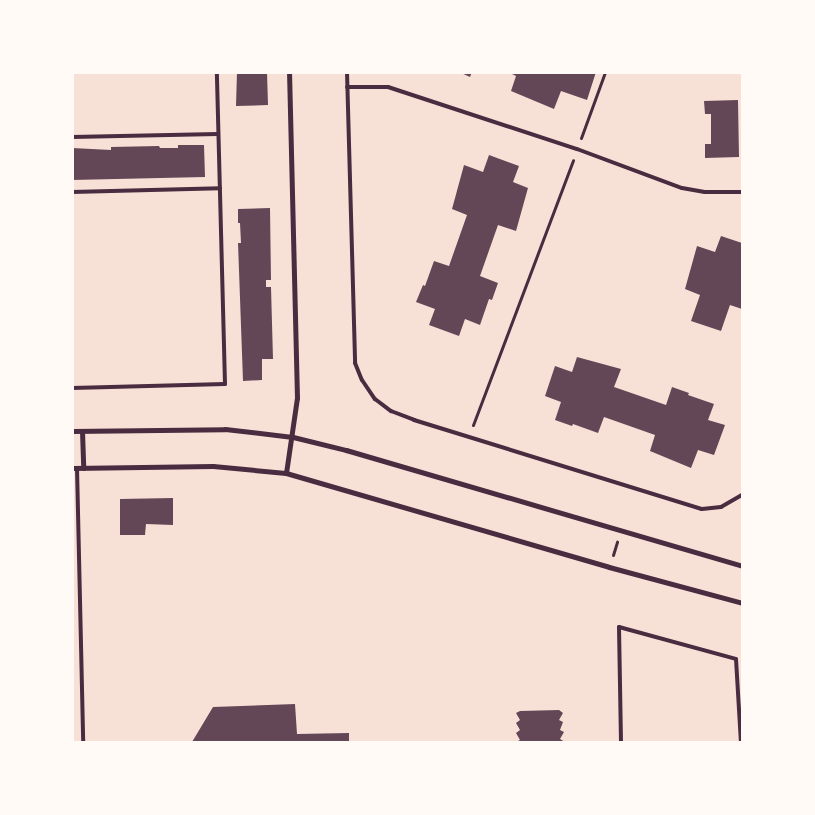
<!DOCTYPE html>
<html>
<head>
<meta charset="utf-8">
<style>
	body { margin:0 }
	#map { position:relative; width:815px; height:815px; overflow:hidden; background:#f7e1d7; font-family:Commissioner,sans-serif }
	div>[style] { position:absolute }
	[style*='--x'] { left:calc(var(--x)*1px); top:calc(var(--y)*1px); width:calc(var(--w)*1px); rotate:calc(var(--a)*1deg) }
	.building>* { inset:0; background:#644757 }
	.path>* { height:3px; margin:-1.5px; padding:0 1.5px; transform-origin:1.5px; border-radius:1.5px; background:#4a2c40 }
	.service>* { height:4px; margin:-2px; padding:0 2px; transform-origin:2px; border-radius:2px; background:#4a2c40 }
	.minor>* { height:5px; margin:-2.5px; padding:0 2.5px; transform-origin:2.5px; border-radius:2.5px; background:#4a2c40 }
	span { translate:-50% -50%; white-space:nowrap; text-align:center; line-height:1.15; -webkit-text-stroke:5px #fffaf5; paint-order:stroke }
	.frame { position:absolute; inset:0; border:74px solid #fffaf5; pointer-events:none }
</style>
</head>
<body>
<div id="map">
	<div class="building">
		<div style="clip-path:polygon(237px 72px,267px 72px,268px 105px,236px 106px)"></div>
		<div style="clip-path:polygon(459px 72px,472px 72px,470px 77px)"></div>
		<div style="clip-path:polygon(508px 72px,596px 72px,587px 100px,561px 91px,554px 109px,511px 91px,516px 76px)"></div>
		<div style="clip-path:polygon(738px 100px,739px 157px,705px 158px,705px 144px,711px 144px,711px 114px,705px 114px,704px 101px)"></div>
		<div style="clip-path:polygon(178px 145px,204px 145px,205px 177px,72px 180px,72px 148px,111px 150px,111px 147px,159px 146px,160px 148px,178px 148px)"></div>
		<div style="clip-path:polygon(489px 155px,519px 166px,513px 182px,528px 188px,516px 231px,498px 225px,480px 276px,498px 283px,492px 300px,489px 299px,480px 325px,465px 319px,459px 336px,429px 325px,435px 309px,416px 302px,423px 285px,425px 286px,434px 261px,449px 266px,467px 215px,452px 209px,464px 165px,483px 172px)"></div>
		<div style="clip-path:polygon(270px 208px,271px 280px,266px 280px,266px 287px,271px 287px,273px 359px,262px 359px,262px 380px,243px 381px,238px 243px,241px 243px,240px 223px,238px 223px,238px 209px)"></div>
		<div style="clip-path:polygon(721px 236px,742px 243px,742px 309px,730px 305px,721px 331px,691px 321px,700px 295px,685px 289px,697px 246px,715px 252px)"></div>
		<div style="clip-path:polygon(577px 357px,621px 369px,614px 387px,666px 405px,672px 387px,689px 393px,688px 395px,714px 404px,708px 420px,725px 425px,714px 455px,698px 450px,691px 468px,650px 451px,655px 435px,604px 417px,598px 433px,573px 424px,572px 426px,555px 420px,561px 402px,545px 396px,555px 366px,572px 372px)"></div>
		<div style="clip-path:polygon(173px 498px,173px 525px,146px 524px,145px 535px,120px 535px,120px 499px)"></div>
		<div style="clip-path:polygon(295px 704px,297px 734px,349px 733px,349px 742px,192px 742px,213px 707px)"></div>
		<div style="clip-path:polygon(559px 710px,563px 713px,559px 720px,563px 722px,560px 730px,564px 732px,560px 739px,565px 742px,516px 742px,520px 740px,516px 733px,520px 730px,516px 723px,520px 720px,516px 713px,520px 711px)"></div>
	</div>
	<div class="path">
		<div style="--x:581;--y:138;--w:70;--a:-70"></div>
		<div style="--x:473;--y:425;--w:283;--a:-69.3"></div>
		<div style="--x:613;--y:555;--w:14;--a:-73"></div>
	</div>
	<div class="service">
		<div style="--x:347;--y:72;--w:291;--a:88.4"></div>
		<div style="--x:355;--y:363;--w:18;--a:68"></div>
		<div style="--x:362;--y:380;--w:23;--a:56"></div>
		<div style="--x:375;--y:399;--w:20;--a:37"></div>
		<div style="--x:391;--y:411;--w:25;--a:21"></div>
		<div style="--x:414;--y:420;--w:301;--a:17.2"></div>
		<div style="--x:702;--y:509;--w:19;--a:-6"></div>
		<div style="--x:721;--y:507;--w:24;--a:-30"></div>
		<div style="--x:347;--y:87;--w:41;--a:0"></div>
		<div style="--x:388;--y:87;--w:199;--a:18.2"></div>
		<div style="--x:577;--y:149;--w:112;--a:20.4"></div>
		<div style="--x:682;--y:188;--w:23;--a:10"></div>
		<div style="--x:705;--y:192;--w:37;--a:0"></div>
		<div style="--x:72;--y:137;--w:146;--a:-1.2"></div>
		<div style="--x:72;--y:192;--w:148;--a:-1.5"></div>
		<div style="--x:72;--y:388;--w:153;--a:-1.5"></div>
		<div style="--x:225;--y:384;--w:312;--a:-91.5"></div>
		<div style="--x:77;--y:468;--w:274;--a:88.7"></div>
		<div style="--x:621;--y:742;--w:115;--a:-91"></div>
		<div style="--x:619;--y:627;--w:121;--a:15.3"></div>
		<div style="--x:736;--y:659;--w:83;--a:86.6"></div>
	</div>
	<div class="minor">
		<div style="--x:72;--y:431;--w:153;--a:-0.7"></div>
		<div style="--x:225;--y:429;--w:68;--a:6.7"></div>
		<div style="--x:293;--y:437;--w:55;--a:13.8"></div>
		<div style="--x:346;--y:450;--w:413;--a:16.3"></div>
		<div style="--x:82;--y:431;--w:37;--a:88"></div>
		<div style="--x:72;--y:468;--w:141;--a:-0.8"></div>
		<div style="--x:213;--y:466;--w:73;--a:5.5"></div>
		<div style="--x:286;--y:473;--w:336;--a:16.2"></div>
		<div style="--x:609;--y:567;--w:138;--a:15.1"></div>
		<div style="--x:286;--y:473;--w:76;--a:-81.7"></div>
		<div style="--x:297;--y:398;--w:326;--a:-91.4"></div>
	</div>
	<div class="frame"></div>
</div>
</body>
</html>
